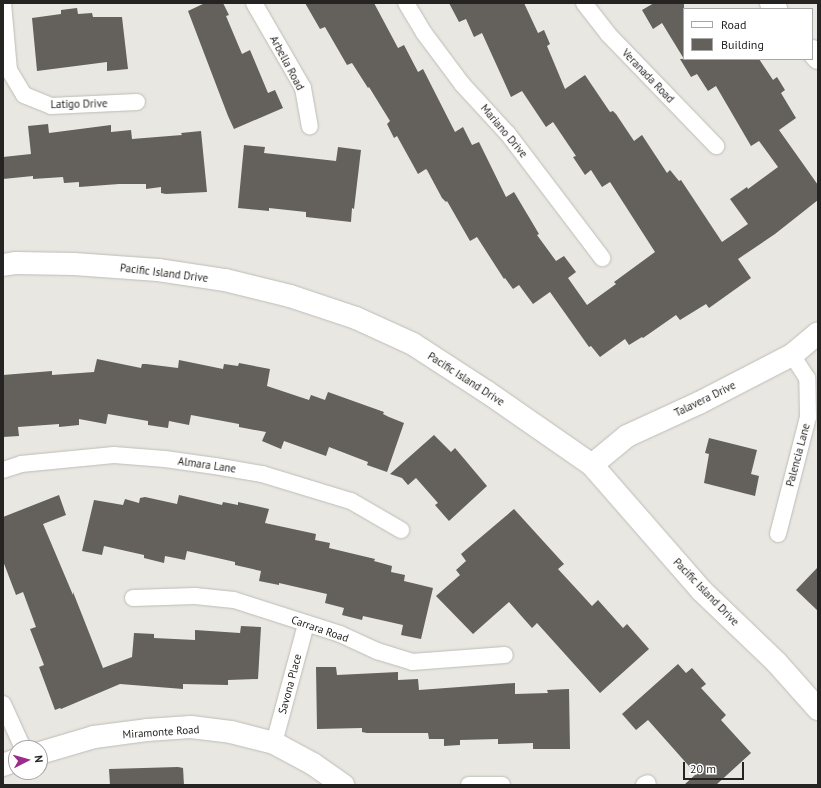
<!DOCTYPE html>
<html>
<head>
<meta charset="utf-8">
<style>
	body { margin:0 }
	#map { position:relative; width:821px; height:788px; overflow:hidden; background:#e8e7e1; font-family:"PT Sans",sans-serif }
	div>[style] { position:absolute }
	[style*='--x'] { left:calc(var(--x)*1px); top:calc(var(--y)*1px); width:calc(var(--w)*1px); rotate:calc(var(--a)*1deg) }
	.building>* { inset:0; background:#64605b }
	.roads { filter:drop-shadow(0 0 1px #bebcb6) drop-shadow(0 0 1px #bebcb6) }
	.street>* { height:16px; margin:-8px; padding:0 8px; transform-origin:8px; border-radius:8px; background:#fff }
	.secondary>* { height:22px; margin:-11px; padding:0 11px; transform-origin:11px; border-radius:11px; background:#fff }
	span { translate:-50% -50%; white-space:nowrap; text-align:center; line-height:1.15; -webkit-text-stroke:4px #fff; paint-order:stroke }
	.street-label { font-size:11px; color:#252422 }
	.frame { position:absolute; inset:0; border:4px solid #252422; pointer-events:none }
	.legend { position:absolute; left:683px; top:8px; width:130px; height:52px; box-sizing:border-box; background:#fff; border:1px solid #a8a7a7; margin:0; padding:5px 7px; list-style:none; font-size:12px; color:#252422 }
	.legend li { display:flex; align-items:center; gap:8px; height:20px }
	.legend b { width:20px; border:1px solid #a8a7a7 }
	.north { position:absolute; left:8px; top:740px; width:40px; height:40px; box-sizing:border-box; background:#fff; border:1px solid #a8a7a7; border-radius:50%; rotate:84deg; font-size:11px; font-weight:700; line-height:16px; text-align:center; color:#252422 }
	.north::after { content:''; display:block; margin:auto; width:14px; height:18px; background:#9b2c8c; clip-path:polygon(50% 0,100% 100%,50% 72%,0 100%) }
	.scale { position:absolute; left:683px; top:762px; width:61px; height:18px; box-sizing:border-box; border:2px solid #252422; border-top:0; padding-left:5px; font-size:12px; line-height:14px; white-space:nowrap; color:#252422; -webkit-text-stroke:3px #fff; paint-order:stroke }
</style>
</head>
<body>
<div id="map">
	<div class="building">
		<div style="clip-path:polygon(205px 3px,223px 3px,229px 15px,226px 16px,242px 54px,250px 50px,268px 93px,275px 90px,283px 108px,234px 129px,228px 116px,188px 11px)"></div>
		<div style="clip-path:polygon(305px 3px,374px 3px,398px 48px,404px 45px,418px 72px,423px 69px,455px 132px,463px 127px,472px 145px,479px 142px,506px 197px,514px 192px,539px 234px,537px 235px,556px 261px,564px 256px,576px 272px,568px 278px,587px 305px,616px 284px,614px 282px,655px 252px,610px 182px,602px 187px,591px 170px,585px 175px,573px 157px,576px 156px,553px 122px,546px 127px,522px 91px,511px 97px,482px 33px,474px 37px,466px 19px,459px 22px,449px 3px,524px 3px,538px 33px,544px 30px,550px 44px,547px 46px,565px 89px,585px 75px,610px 112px,613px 111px,616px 114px,634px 141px,642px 135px,667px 173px,670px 170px,679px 181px,681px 180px,722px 242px,748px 224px,730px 199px,747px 187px,748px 189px,778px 167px,759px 141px,751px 146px,716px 86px,708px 91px,697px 74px,691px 77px,680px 59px,684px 59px,662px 23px,653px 29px,642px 10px,654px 3px,684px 3px,684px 59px,759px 59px,773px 80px,777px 77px,785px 90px,781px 93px,796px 118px,779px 130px,818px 185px,818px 200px,775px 234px,738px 259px,751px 278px,709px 308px,706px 304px,680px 320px,676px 315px,643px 338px,642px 337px,629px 345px,625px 339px,600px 357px,591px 346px,589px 347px,550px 292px,533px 304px,519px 285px,513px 289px,505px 278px,504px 279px,477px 237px,470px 241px,447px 201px,446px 202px,442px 198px,427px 170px,426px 169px,418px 174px,397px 136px,394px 138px,387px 124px,390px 121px,369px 87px,368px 88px,352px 63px,347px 65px,325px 27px,320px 29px)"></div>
		<div style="clip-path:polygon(77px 8px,78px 14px,92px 13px,93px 17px,122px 17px,128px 69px,107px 71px,107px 62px,37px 71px,32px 18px,61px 14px,61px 10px)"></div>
		<div style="clip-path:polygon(48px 124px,49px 133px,111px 125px,111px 132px,131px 130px,132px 139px,182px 135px,181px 133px,201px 131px,207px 192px,166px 194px,161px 193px,161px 187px,146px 189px,146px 184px,119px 184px,79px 187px,79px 182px,64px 183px,63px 177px,33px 179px,33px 176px,3px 179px,3px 157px,31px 154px,28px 126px)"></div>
		<div style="clip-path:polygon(244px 145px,265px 147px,264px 153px,336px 161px,338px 147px,361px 150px,354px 209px,352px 208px,351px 222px,306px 217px,306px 212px,269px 208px,269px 211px,238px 208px)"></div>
		<div style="clip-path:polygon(97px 359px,141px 368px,142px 364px,146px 364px,178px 368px,179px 360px,223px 369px,224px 364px,238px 366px,239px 363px,270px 369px,267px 386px,309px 400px,311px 395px,325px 400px,328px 392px,384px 412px,383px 414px,389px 417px,404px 423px,387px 472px,367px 465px,368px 462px,329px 447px,326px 456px,284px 441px,281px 449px,262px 441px,266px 432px,239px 427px,239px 424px,191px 415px,189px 425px,169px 421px,168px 428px,148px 425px,148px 421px,108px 414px,106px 424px,79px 419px,79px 425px,59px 427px,59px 424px,18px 427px,19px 436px,3px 437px,3px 375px,52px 371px,52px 375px,94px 372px)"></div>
		<div style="clip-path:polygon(434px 435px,451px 452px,455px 448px,487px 486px,449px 521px,435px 505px,438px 503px,416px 478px,408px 485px,402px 478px,390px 474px)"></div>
		<div style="clip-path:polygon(709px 438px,757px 450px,751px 474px,759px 476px,755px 496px,704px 483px,709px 454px,705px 453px)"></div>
		<div style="clip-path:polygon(59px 495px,66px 515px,43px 524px,73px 595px,73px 592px,103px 668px,132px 657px,134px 633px,154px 634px,154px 638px,195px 640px,195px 630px,240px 633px,241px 626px,261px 627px,258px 679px,228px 680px,228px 685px,183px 684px,183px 689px,120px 684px,61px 709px,60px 708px,55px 710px,39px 667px,44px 665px,30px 629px,36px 627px,23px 592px,16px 595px,3px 561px,3px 517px)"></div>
		<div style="clip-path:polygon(179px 495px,222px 505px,223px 502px,238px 505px,238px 502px,269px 509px,265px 523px,316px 534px,315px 540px,330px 543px,329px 548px,375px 559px,374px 561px,392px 566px,391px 572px,405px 575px,404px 581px,433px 588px,421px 639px,401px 635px,403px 625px,363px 616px,362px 620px,342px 615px,344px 608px,325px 603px,327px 594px,279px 583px,279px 585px,259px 581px,261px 571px,235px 565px,235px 562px,187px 551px,185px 560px,165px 556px,164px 563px,144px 558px,144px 555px,104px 546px,102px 555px,82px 551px,94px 500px,123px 505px,125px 499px,139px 503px,140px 498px,145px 497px,177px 504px)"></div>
		<div style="clip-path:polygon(514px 509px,564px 564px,558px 569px,582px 595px,592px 606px,598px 600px,623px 628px,627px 624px,649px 649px,600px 693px,537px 623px,532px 628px,509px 602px,473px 634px,436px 596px,460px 575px,456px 570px,466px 561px,461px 554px)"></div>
		<div style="clip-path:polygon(818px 567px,818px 611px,796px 590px)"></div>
		<div style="clip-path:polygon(678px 664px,686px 673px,692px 668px,706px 684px,701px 688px,726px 715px,721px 720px,751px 753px,716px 785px,684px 785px,696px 774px,648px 720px,636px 730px,622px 714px)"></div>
		<div style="clip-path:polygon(316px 667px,336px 667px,337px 675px,398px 672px,398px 680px,418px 679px,419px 690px,515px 683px,515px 694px,548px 693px,547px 690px,569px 689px,570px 749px,533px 749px,533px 743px,498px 744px,498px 739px,460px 740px,460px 745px,444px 746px,444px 739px,429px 739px,428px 733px,367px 733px,362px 732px,362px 728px,317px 729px)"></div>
		<div style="clip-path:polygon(178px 767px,183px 768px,184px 785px,110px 785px,109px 769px)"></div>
	</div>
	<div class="roads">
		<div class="street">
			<div style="--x:3;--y:3;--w:67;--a:84.9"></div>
			<div style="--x:9;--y:70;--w:29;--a:59"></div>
			<div style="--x:24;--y:95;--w:29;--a:22"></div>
			<div style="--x:51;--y:106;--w:86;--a:-2.7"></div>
			<div style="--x:254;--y:3;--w:98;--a:60"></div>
			<div style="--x:303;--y:88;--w:39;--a:80"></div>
			<div style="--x:406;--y:3;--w:35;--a:59"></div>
			<div style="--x:424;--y:33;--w:64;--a:53.3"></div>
			<div style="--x:462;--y:84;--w:68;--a:47.4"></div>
			<div style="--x:508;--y:134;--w:156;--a:52.8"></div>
			<div style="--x:584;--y:3;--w:39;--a:52"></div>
			<div style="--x:608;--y:34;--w:156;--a:46"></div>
			<div style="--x:3;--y:470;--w:19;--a:-18"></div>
			<div style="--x:21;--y:464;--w:93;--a:-5.5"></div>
			<div style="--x:114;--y:455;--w:51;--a:4.5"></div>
			<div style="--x:165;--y:459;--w:50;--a:8"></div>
			<div style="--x:215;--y:466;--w:48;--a:9.7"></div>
			<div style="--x:262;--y:474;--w:93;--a:16.9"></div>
			<div style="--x:351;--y:501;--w:58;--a:30.1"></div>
			<div style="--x:778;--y:534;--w:121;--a:-75.6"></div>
			<div style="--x:808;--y:417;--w:39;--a:-91"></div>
			<div style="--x:807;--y:378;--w:27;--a:-123"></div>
			<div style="--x:133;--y:598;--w:62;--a:-1.8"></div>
			<div style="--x:195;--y:596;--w:39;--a:6"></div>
			<div style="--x:234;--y:600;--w:111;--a:17.8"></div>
			<div style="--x:340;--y:634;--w:41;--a:24.7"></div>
			<div style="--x:377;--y:651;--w:37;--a:17"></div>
			<div style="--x:412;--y:662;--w:93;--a:-4.3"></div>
			<div style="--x:3;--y:704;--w:48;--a:65.6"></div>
			<div style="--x:274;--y:743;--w:123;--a:-74.9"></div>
			<div style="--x:469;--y:785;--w:33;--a:0"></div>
			<div style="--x:644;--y:785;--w:4;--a:-27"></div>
		</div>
		<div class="secondary">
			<div style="--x:771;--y:3;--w:8;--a:50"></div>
			<div style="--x:812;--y:51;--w:9;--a:49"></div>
			<div style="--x:3;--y:265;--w:12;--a:-9"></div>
			<div style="--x:15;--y:263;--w:59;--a:1"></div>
			<div style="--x:74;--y:264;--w:84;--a:4.1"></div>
			<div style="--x:158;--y:270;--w:68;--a:8.5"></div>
			<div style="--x:225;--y:280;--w:67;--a:13.8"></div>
			<div style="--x:290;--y:296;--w:70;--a:18.4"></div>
			<div style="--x:356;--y:318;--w:63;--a:24.5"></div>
			<div style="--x:413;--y:344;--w:88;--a:33"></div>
			<div style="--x:487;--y:392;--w:128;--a:34.8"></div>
			<div style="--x:592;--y:465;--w:166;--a:48.9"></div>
			<div style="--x:701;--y:590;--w:105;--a:43.8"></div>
			<div style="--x:777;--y:663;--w:62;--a:48.3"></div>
			<div style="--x:592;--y:465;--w:45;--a:-39.6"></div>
			<div style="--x:627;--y:436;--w:79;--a:-24.6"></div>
			<div style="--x:699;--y:403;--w:105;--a:-27.3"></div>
			<div style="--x:792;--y:355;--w:34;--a:-40"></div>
			<div style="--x:40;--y:753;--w:56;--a:-16.5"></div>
			<div style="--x:94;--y:737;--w:53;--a:-7.5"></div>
			<div style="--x:147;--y:730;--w:44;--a:-3.9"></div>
			<div style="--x:191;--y:727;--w:40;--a:7.1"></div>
			<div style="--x:231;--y:732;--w:44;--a:14.3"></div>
			<div style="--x:274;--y:743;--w:44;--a:28.3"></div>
			<div style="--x:313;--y:764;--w:37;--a:35"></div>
			<div style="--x:3;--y:765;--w:14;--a:-21"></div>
		</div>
	</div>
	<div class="street-label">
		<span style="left:287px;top:63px;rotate:62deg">Arbella Road</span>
		<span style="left:648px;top:76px;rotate:46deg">Veranada Road</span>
		<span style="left:79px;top:104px;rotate:-1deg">Latigo Drive</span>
		<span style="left:504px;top:131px;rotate:50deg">Mariano Drive</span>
		<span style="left:164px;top:273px;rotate:7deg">Pacific Island Drive</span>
		<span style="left:466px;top:379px;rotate:33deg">Pacific Island Drive</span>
		<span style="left:705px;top:399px;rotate:-26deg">Talavera Drive</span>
		<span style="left:798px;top:455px;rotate:-75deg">Palencia Lane</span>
		<span style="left:207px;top:465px;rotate:8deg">Almara Lane</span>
		<span style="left:706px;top:592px;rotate:46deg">Pacific Island Drive</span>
		<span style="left:320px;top:629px;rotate:19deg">Carrara Road</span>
		<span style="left:290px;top:684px;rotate:-75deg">Savona Place</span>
		<span style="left:161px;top:732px;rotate:-4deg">Miramonte Road</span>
	</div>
	<div class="frame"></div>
	<ul class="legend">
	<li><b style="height:5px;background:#fff"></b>Road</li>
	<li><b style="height:11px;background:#64605b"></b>Building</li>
	</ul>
	<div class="north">N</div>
	<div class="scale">20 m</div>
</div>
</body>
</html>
